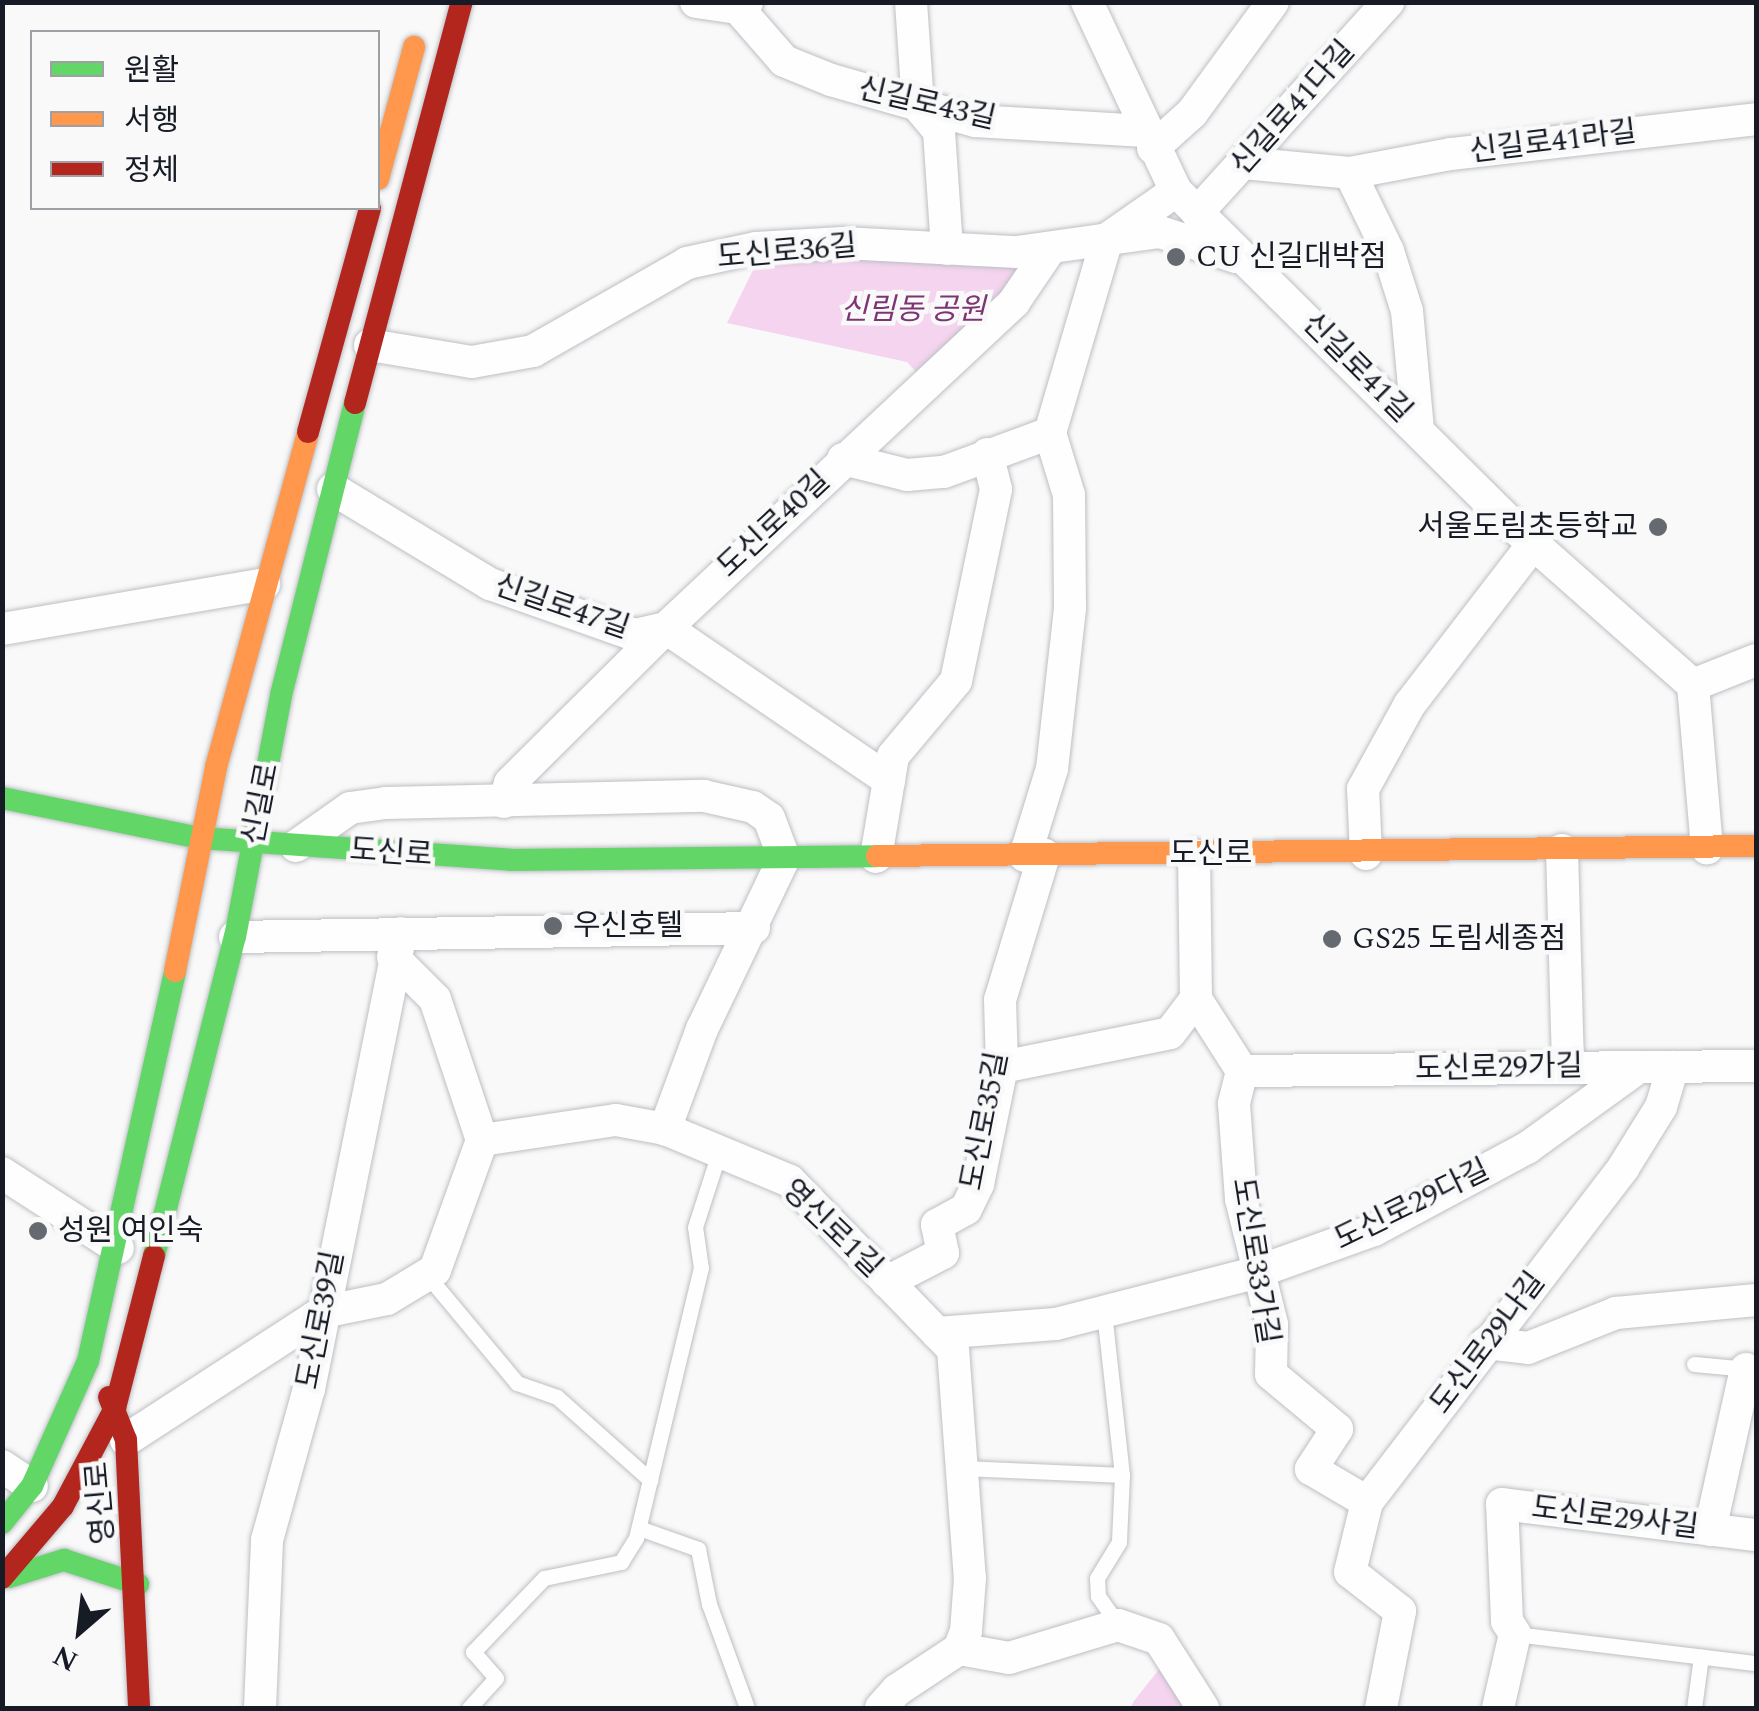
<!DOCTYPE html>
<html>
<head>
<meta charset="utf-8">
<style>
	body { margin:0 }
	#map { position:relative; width:1759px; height:1711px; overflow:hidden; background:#f9f9f9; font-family:Spectral,"Noto Sans KR",serif }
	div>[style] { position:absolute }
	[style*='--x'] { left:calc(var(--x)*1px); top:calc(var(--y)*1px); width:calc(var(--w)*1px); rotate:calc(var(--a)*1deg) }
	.green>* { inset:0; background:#f4d4ee }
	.roads { filter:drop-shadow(0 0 2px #bcbfc4) drop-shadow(0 0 2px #bcbfc4) }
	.lane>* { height:15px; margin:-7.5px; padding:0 7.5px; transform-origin:7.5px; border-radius:7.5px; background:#fefefe }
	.street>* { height:32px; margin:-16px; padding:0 16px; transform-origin:16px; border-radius:16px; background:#fefefe }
	.fast>* { height:22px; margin:-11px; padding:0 11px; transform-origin:11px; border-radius:11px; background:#63d668 }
	.slow>* { height:22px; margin:-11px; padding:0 11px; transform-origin:11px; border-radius:11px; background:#ff974d }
	.jam>* { height:22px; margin:-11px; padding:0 11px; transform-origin:11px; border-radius:11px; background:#b3261e }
	.dots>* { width:28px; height:28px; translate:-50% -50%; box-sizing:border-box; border:5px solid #f9f9f9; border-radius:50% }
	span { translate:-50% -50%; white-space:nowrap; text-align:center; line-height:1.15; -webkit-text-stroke:9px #f9f9f9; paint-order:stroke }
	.street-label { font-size:30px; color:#161b26 }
	.poi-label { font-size:30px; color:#161b26 }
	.left { translate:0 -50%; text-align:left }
	.right { translate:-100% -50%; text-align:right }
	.park-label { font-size:30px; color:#7d3474; font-style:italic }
	.frame { position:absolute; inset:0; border:5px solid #161b26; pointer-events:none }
	.legend { position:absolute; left:30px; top:30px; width:350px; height:180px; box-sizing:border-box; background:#f9f9f9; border:2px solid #9ea0a5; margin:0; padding:12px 18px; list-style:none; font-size:30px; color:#161b26 }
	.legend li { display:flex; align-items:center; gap:20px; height:50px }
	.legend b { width:50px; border:2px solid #9ea0a5 }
	.north { position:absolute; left:30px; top:1581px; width:100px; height:100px; -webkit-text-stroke:8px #f9f9f9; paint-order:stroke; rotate:208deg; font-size:28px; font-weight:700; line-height:40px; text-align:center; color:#161b26 }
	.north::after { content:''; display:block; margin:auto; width:35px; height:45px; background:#161b26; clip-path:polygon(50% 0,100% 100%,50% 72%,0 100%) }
</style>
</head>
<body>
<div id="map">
	<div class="green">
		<div style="clip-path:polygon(1035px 258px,921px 377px,907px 362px,727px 323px,758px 260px)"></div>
		<div style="clip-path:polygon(1164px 1663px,1190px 1708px,1130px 1708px,1134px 1701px)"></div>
	</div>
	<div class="roads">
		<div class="lane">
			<div style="--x:427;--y:1275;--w:141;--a:50.2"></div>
			<div style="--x:517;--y:1383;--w:42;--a:19.3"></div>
			<div style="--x:557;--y:1397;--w:125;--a:41.7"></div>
			<div style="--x:1104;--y:1312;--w:164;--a:83.7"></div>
			<div style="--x:1122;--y:1475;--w:67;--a:92.6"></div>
			<div style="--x:1119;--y:1542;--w:42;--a:121.4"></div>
			<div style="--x:1097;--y:1578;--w:18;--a:87"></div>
			<div style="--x:1098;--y:1596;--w:35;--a:55"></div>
			<div style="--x:1694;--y:1364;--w:54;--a:5.3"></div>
			<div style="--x:964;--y:1468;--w:158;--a:2.5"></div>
			<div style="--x:639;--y:1528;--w:63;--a:19.6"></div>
			<div style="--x:698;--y:1549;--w:56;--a:78.7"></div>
			<div style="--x:709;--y:1604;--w:111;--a:69.9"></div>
			<div style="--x:1515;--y:1634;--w:243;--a:6.9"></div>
			<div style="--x:469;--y:1708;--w:40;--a:-48"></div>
			<div style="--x:496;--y:1678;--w:35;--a:-131"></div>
			<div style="--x:473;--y:1652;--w:103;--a:-46.2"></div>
			<div style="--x:544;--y:1578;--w:79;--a:-11.7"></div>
			<div style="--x:621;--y:1562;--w:28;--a:-58"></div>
			<div style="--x:636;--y:1538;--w:278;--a:-76.5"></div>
			<div style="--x:701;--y:1268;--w:41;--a:-98.3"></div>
			<div style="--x:695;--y:1227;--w:75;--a:-72.1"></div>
			<div style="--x:1694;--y:1708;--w:52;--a:-82.3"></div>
		</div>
		<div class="street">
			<div style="--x:696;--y:2;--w:42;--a:8.1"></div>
			<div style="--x:738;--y:8;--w:11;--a:-34"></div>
			<div style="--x:911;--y:2;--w:104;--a:86.1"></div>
			<div style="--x:918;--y:106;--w:33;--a:50"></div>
			<div style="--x:939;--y:131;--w:118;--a:86.1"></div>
			<div style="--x:1087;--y:2;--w:209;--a:64.8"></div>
			<div style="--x:1176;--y:191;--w:472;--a:44.8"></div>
			<div style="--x:1511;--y:524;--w:243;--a:41.5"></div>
			<div style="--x:1693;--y:685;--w:164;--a:85.1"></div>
			<div style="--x:738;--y:8;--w:70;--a:49"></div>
			<div style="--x:784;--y:61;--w:51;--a:22"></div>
			<div style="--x:831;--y:80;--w:150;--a:15.9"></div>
			<div style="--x:975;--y:121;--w:170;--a:3.4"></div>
			<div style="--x:1153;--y:148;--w:52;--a:-41.9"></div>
			<div style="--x:1192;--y:113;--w:137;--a:-53.9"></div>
			<div style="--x:1243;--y:163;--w:107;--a:5.3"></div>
			<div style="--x:1350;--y:173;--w:103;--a:-10.7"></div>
			<div style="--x:1451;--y:154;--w:307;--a:-6.5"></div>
			<div style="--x:1350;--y:173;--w:87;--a:64"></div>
			<div style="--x:1388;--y:251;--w:63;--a:72.4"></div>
			<div style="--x:1407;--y:311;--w:119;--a:84.7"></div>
			<div style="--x:1197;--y:213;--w:285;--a:-47.8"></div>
			<div style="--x:370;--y:345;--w:103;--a:9.5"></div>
			<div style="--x:472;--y:362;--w:62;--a:-10.2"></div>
			<div style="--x:533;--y:351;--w:177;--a:-29.7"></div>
			<div style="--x:687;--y:263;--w:71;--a:-12.3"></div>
			<div style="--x:756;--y:248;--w:87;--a:-3.3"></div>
			<div style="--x:843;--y:243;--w:174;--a:3"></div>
			<div style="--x:1017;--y:252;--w:144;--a:-8"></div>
			<div style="--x:1160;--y:232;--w:80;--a:18.2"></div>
			<div style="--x:843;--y:459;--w:66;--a:14"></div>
			<div style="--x:907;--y:475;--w:37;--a:-5"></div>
			<div style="--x:944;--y:472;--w:113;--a:-20.2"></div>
			<div style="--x:333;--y:489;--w:184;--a:31.2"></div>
			<div style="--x:490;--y:584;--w:154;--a:19.4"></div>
			<div style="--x:635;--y:635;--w:32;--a:-13"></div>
			<div style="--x:666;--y:628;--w:270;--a:34.3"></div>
			<div style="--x:2;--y:629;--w:266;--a:-9.7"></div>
			<div style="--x:1693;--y:685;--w:68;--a:-21.6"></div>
			<div style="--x:504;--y:802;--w:20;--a:-72"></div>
			<div style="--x:510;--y:783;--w:220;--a:-44.8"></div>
			<div style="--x:666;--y:628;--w:477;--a:-43.1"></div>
			<div style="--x:1014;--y:302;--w:64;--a:-55.8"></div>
			<div style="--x:296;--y:846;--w:66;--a:-35.1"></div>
			<div style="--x:350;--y:808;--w:36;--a:-8"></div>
			<div style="--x:386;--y:803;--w:318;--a:-1.3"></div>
			<div style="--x:704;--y:796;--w:50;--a:12.7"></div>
			<div style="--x:753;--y:807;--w:19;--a:35"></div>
			<div style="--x:769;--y:818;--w:43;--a:69.4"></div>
			<div style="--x:784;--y:858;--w:190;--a:115.6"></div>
			<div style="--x:702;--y:1029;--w:107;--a:110.3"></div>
			<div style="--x:1562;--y:850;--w:218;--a:88.4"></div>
			<div style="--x:1366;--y:854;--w:65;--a:-92.6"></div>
			<div style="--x:1363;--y:789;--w:97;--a:-61.1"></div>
			<div style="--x:1410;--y:704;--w:202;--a:-52.4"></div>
			<div style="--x:1194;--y:855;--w:144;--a:89.2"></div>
			<div style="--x:1196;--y:999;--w:85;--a:57.4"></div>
			<div style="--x:1025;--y:856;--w:91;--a:-72.8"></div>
			<div style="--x:1052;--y:769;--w:162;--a:-83.6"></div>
			<div style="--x:1070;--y:608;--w:113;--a:-90.5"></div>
			<div style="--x:1069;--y:495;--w:65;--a:-107"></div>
			<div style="--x:1050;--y:433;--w:202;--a:-73.6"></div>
			<div style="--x:1107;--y:239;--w:84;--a:-34.8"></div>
			<div style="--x:876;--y:857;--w:102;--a:-80.4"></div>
			<div style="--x:893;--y:756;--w:98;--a:-50"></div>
			<div style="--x:956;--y:681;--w:196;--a:-78.2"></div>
			<div style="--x:996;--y:489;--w:36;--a:-104"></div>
			<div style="--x:235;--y:937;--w:519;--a:-0.99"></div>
			<div style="--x:393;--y:957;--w:59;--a:45"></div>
			<div style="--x:435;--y:999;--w:149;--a:71.6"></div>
			<div style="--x:1002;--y:1067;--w:171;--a:-11.4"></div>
			<div style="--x:1170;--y:1033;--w:43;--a:-52.6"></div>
			<div style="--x:1242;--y:1071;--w:514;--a:-0.56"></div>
			<div style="--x:1242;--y:1071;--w:34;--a:104"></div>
			<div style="--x:1234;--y:1104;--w:95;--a:85.8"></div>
			<div style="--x:1241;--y:1199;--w:129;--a:76.1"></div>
			<div style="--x:1272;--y:1324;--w:50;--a:91.1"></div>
			<div style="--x:1271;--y:1374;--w:86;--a:39.8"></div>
			<div style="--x:1337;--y:1429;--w:48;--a:123"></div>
			<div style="--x:1311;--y:1469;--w:65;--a:30.5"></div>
			<div style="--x:2;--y:1173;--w:138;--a:32.9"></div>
			<div style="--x:887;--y:1282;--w:63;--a:-27.4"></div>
			<div style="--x:943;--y:1253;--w:29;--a:-102"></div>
			<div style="--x:937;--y:1225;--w:33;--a:-29"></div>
			<div style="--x:966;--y:1209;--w:28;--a:-64"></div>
			<div style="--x:978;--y:1184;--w:119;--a:-78.4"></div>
			<div style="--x:1002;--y:1067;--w:67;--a:-91.7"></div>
			<div style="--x:1000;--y:1000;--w:152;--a:-73.1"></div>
			<div style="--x:937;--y:1333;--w:119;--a:-4.3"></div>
			<div style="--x:1056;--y:1324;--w:204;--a:-14.4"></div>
			<div style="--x:1254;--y:1273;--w:127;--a:-19.7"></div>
			<div style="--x:1374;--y:1230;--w:174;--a:-28.2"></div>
			<div style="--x:1527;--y:1148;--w:138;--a:-35.9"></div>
			<div style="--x:1486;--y:1343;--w:42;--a:6.8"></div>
			<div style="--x:1528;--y:1348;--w:95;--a:-21.7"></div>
			<div style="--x:1616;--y:1313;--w:141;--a:-5.3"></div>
			<div style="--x:126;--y:1440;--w:235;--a:-33"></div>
			<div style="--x:323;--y:1312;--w:65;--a:-11.5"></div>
			<div style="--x:387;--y:1299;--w:56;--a:-31.1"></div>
			<div style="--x:435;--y:1270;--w:138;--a:-70.1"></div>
			<div style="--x:482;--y:1140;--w:135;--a:-8.5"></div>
			<div style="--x:616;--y:1120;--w:50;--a:10.4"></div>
			<div style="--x:665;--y:1129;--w:135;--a:22.6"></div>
			<div style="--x:790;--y:1181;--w:234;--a:45.9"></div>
			<div style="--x:953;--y:1349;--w:230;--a:85.8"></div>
			<div style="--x:970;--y:1578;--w:53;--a:94.3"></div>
			<div style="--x:966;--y:1631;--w:19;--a:111"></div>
			<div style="--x:959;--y:1649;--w:74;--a:146.5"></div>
			<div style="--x:897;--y:1690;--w:24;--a:132"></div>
			<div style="--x:2;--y:1466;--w:36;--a:34"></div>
			<div style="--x:1710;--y:1530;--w:165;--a:-77.4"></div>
			<div style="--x:959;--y:1649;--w:51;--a:10.2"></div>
			<div style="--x:1009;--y:1658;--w:114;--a:-16.8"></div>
			<div style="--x:1118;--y:1625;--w:43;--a:18.9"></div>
			<div style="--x:1159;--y:1639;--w:82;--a:57.5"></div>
			<div style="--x:260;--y:1708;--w:168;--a:-87.6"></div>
			<div style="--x:267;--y:1540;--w:157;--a:-74.5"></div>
			<div style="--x:309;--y:1389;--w:465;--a:-78.6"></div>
			<div style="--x:1381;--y:1708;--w:99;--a:-78.9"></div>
			<div style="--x:1400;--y:1611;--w:63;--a:-142"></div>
			<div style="--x:1350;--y:1572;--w:72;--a:-76.3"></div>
			<div style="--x:1367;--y:1502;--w:421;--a:-52.5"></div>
			<div style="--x:1623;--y:1168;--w:72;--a:-58.1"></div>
			<div style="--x:1661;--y:1107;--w:42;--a:-73.3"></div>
			<div style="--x:1498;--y:1708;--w:76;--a:-77.1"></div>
			<div style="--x:1515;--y:1634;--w:15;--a:-122"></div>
			<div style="--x:1507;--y:1621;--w:117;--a:-92.4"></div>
			<div style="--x:1502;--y:1504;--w:256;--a:7"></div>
		</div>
		<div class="fast">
			<div style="--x:2;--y:798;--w:202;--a:11.4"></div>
			<div style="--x:200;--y:838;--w:312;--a:4"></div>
			<div style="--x:511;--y:860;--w:366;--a:-0.6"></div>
			<div style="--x:154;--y:1256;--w:329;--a:-75.8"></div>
			<div style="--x:235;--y:937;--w:246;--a:-79.2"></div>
			<div style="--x:281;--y:695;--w:301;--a:-75.8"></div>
			<div style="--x:2;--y:1523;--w:48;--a:-51"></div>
			<div style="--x:32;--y:1486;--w:137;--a:-65.9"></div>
			<div style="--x:88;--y:1361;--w:400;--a:-77.4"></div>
			<div style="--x:9;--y:1577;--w:58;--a:-17.2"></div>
			<div style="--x:64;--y:1560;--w:78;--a:18"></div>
		</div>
		<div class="slow">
			<div style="--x:378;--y:179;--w:137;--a:-74.7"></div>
			<div style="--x:877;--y:856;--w:879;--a:-0.65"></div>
			<div style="--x:175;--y:971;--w:208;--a:-78.6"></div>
			<div style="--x:216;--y:767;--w:347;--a:-74.6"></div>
		</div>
		<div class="jam">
			<div style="--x:355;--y:403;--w:415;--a:-75.1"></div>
			<div style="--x:308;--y:432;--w:232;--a:-74.5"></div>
			<div style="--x:109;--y:1397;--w:46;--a:68.4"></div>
			<div style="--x:126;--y:1440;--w:268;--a:87.2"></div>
			<div style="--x:2;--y:1578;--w:94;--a:-49.7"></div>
			<div style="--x:63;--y:1506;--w:111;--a:-62"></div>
			<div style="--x:115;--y:1408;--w:157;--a:-75.6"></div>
		</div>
	</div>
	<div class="dots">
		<div style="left:1176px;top:257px;background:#656970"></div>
		<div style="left:1658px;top:527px;background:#656970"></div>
		<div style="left:553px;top:926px;background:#656970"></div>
		<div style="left:1332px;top:939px;background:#656970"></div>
		<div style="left:38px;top:1231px;background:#656970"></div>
	</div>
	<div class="street-label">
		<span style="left:927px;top:104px;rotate:13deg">신길로43길</span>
		<span style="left:1293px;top:108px;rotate:-48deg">신길로41다길</span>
		<span style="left:1553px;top:142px;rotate:-7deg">신길로41라길</span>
		<span style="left:787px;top:252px;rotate:-5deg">도신로36길</span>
		<span style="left:1357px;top:368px;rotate:45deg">신길로41길</span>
		<span style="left:774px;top:524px;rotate:-43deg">도신로40길</span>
		<span style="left:562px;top:607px;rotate:19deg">신길로47길</span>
		<span style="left:261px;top:804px;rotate:-79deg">신길로</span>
		<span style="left:391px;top:853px;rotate:4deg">도신로</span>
		<span style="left:1211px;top:854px">도신로</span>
		<span style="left:1499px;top:1068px;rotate:-1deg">도신로29가길</span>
		<span style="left:985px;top:1121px;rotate:-79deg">도신로35길</span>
		<span style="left:1412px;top:1205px;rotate:-26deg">도신로29다길</span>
		<span style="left:832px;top:1229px;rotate:44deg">영신로1길</span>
		<span style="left:1255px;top:1261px;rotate:81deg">도신로33가길</span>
		<span style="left:321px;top:1320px;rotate:-79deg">도신로39길</span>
		<span style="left:1488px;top:1343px;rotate:-53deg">도신로29나길</span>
		<span style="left:101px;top:1503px;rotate:-95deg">영신로</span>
		<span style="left:1615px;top:1518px;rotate:7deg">도신로29사길</span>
	</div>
	<div class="poi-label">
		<span class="left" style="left:1196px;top:257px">CU 신길대박점</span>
		<span class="right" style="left:1638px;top:527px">서울도림초등학교</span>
		<span class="left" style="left:573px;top:926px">우신호텔</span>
		<span class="left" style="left:1352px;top:939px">GS25 도림세종점</span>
		<span class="left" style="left:58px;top:1231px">성원 여인숙</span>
	</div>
	<div class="park-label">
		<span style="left:913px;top:310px">신림동 공원</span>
	</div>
	<div class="frame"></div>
	<ul class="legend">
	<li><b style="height:12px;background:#63d668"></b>원활</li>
	<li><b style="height:12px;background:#ff974d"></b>서행</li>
	<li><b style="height:12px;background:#b3261e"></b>정체</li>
	</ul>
	<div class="north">N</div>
</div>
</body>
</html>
